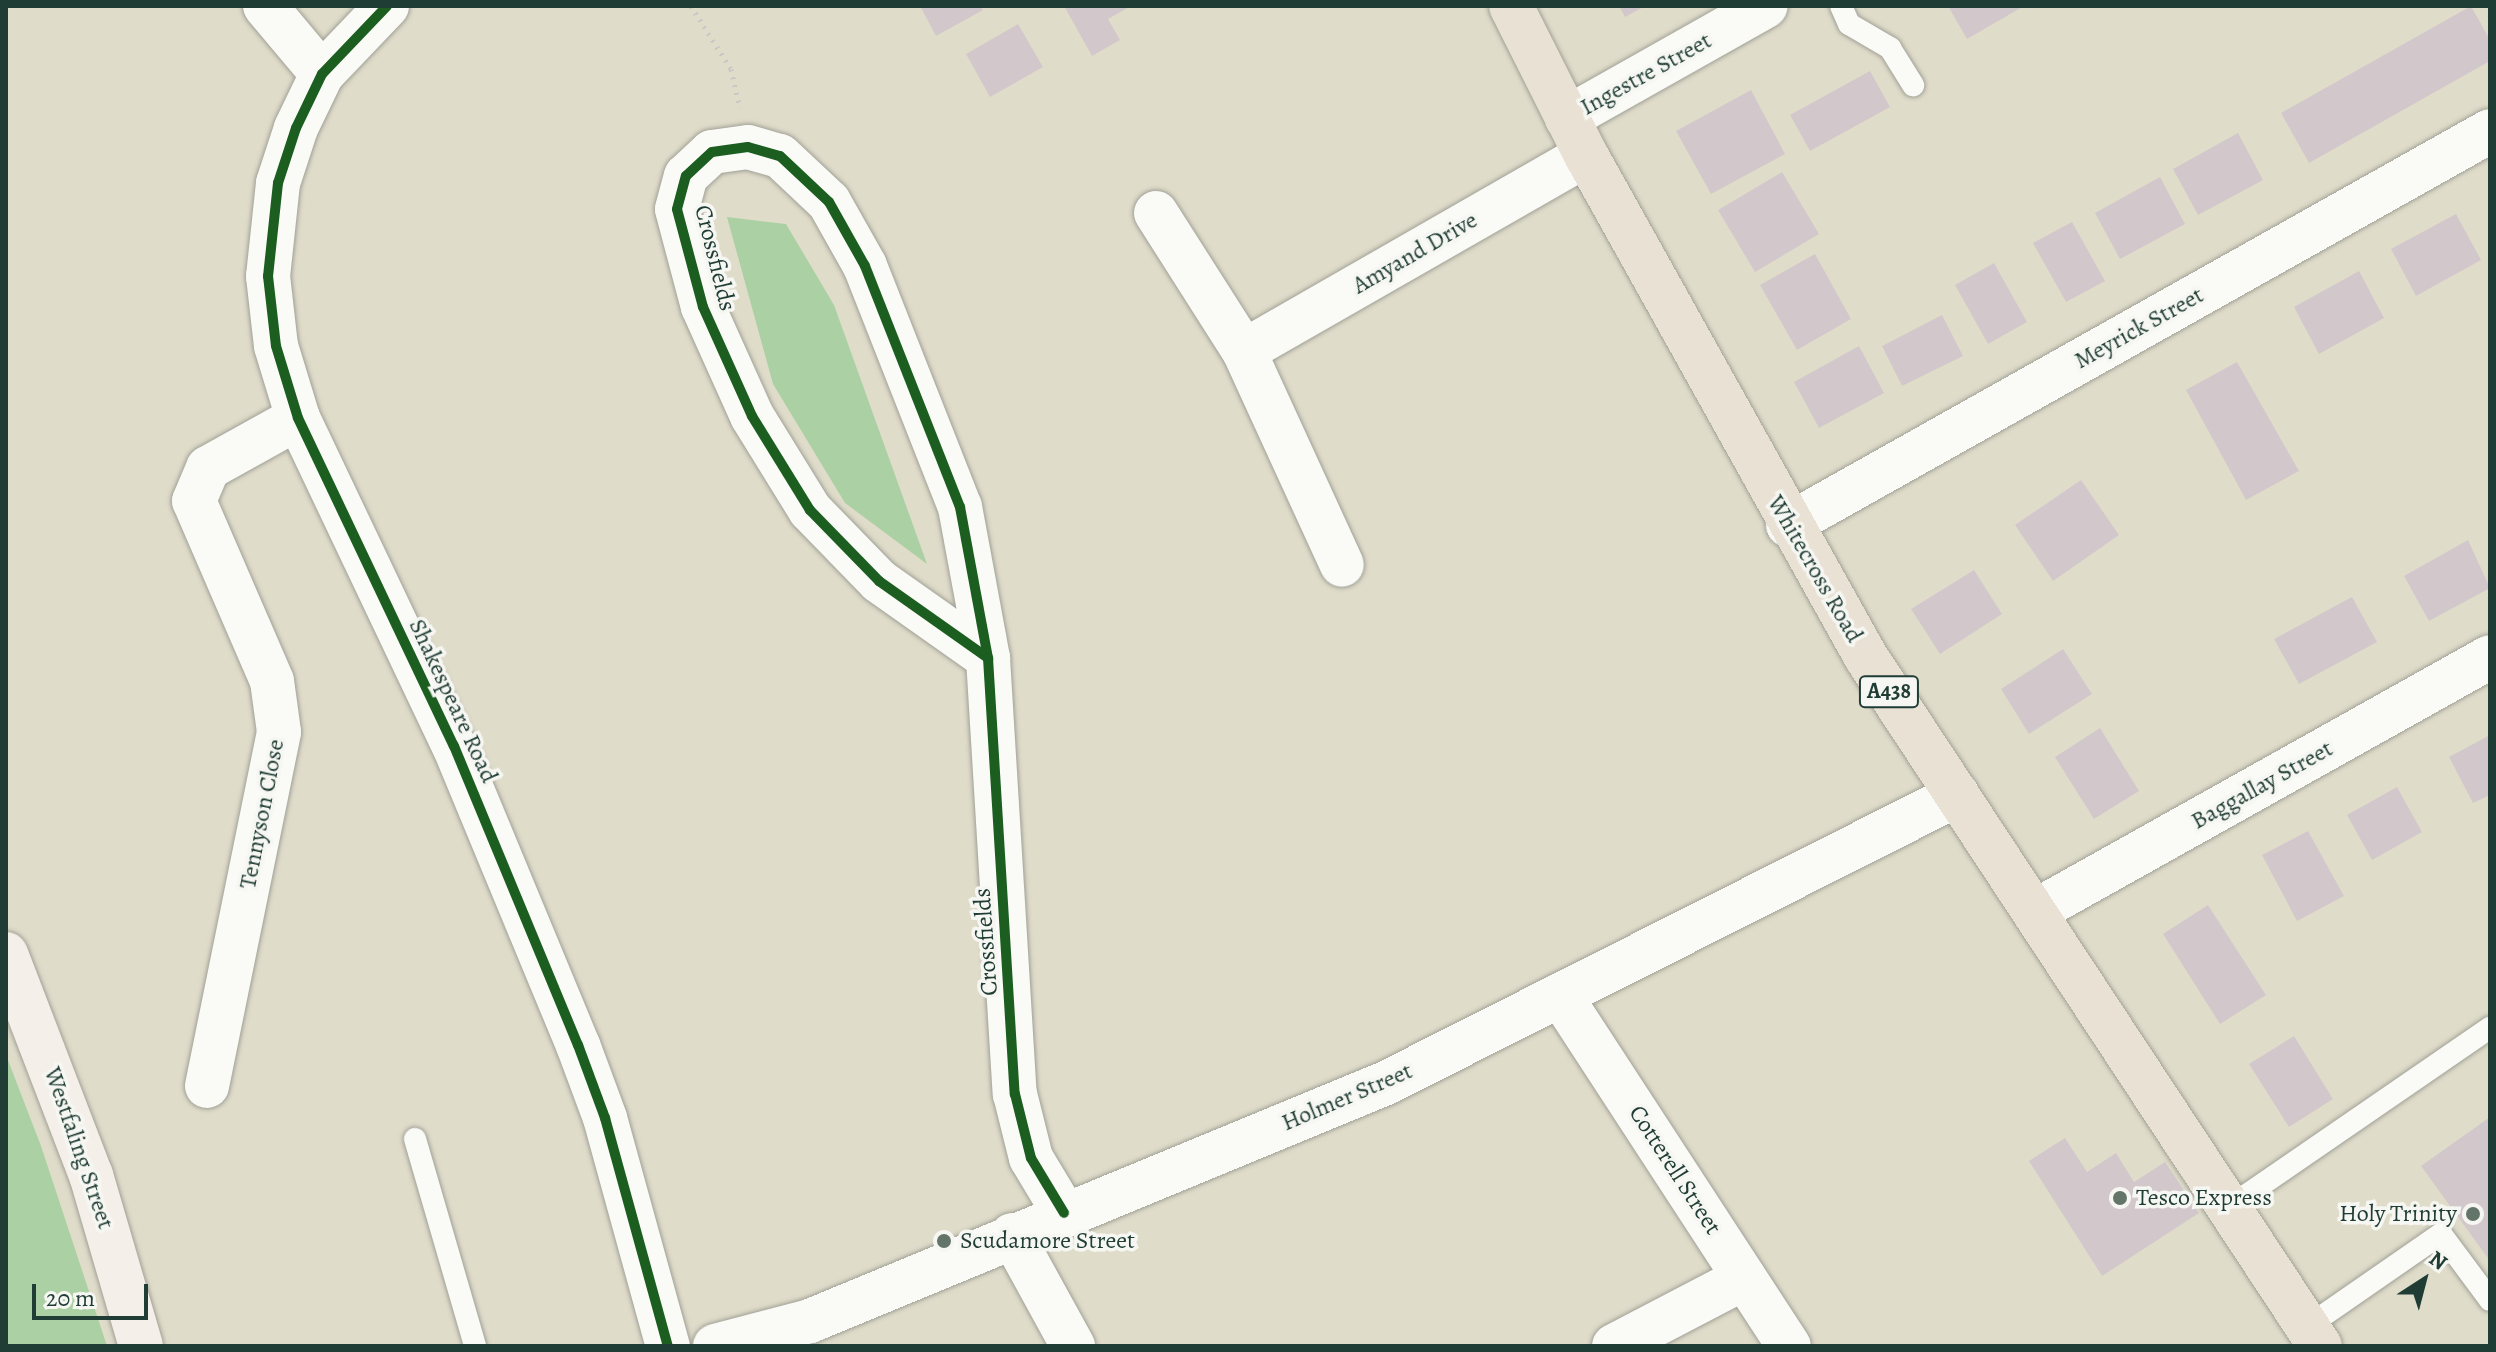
<!DOCTYPE html>
<html>
<head>
<meta charset="utf-8">
<style>
	body { margin:0 }
	#map { position:relative; width:2496px; height:1352px; overflow:hidden; background:#e0dcca; font-family:Alegreya,serif }
	div>[style] { position:absolute }
	[style*='--x'] { left:calc(var(--x)*1px); top:calc(var(--y)*1px); width:calc(var(--w)*1px); rotate:calc(var(--a)*1deg) }
	.green>* { inset:0; background:#abd0a3 }
	.building>* { inset:0; background:#d2c8cb }
	.path>* { height:5px; margin-top:-2.5px; transform-origin:0; background:repeating-linear-gradient(90deg,#c8c9c5 0 2px,transparent 0 8px) }
	.roads { filter:drop-shadow(0 0 2px #a0a196) drop-shadow(0 0 2px #a0a196) }
	.lane>* { height:22px; margin:-11px; padding:0 11px; transform-origin:11px; border-radius:11px; background:#fafaf7 }
	.street>* { height:44px; margin:-22px; padding:0 22px; transform-origin:22px; border-radius:22px; background:#fafaf7 }
	.secondary>* { height:44px; margin:-22px; padding:0 22px; transform-origin:22px; border-radius:22px; background:#f4f0e9 }
	.highway>* { height:44px; margin:-22px; padding:0 22px; transform-origin:22px; border-radius:22px; background:#e8e1d4 }
	.cycleway>* { height:10px; margin:-5px; padding:0 5px; transform-origin:5px; border-radius:5px; background:#1b5e20 }
	.dots>* { width:22px; height:22px; translate:-50% -50%; box-sizing:border-box; border:4px solid #f6f6f2; border-radius:50% }
	span { translate:-50% -50%; white-space:nowrap; text-align:center; line-height:1.15; -webkit-text-stroke:7px #f6f6f2; paint-order:stroke }
	.shield-label span { padding:2px 6px; background:#f6f6f2; border:2px solid; border-radius:6px; -webkit-text-stroke-width:0 }
	.shield-label { font-size:22px; color:#1f3d34; font-weight:700 }
	.street-label { font-size:24px; color:#1f3d34 }
	.poi-label { font-size:24px; color:#1f3d34 }
	.left { translate:0 -50%; text-align:left }
	.right { translate:-100% -50%; text-align:right }
	.frame { position:absolute; inset:0; border:8px solid #1f3d34; pointer-events:none }
	.north { position:absolute; left:2384px; top:1240px; width:80px; height:80px; -webkit-text-stroke:6px #f6f6f2; paint-order:stroke; rotate:36deg; font-size:22px; font-weight:700; line-height:32px; text-align:center; color:#1f3d34 }
	.north::after { content:''; display:block; margin:auto; width:28px; height:36px; background:#1f3d34; clip-path:polygon(50% 0,100% 100%,50% 72%,0 100%) }
	.scale { position:absolute; left:32px; top:1284px; width:116px; height:36px; box-sizing:border-box; border:4px solid #1f3d34; border-top:0; padding-left:10px; font-size:24px; line-height:28px; white-space:nowrap; color:#1f3d34; -webkit-text-stroke:6px #f6f6f2; paint-order:stroke }
</style>
</head>
<body>
<div id="map">
	<div class="green">
		<div style="clip-path:polygon(727px 217px,786px 224px,834px 305px,927px 564px,845px 503px,773px 384px)"></div>
		<div style="clip-path:polygon(6px 1055px,41px 1146px,107px 1346px,6px 1346px)"></div>
	</div>
	<div class="building">
		<div style="clip-path:polygon(920px 6px,980px 6px,983px 10px,936px 36px)"></div>
		<div style="clip-path:polygon(1064px 6px,1131px 6px,1108px 19px,1120px 40px,1092px 56px)"></div>
		<div style="clip-path:polygon(1619px 6px,1645px 6px,1625px 17px)"></div>
		<div style="clip-path:polygon(1948px 6px,2024px 6px,1967px 39px)"></div>
		<div style="clip-path:polygon(2471px 6px,2490px 40px,2490px 61px,2309px 163px,2281px 113px)"></div>
		<div style="clip-path:polygon(1018px 24px,1043px 67px,990px 97px,966px 54px)"></div>
		<div style="clip-path:polygon(1870px 71px,1890px 107px,1810px 151px,1790px 115px)"></div>
		<div style="clip-path:polygon(1751px 90px,1785px 154px,1711px 194px,1676px 131px)"></div>
		<div style="clip-path:polygon(2238px 133px,2263px 180px,2198px 215px,2173px 169px)"></div>
		<div style="clip-path:polygon(1782px 172px,1819px 234px,1755px 272px,1718px 210px)"></div>
		<div style="clip-path:polygon(2160px 177px,2185px 224px,2120px 259px,2095px 213px)"></div>
		<div style="clip-path:polygon(2456px 214px,2481px 260px,2416px 296px,2391px 249px)"></div>
		<div style="clip-path:polygon(2072px 222px,2105px 281px,2066px 302px,2033px 243px)"></div>
		<div style="clip-path:polygon(1815px 254px,1851px 319px,1797px 350px,1760px 285px)"></div>
		<div style="clip-path:polygon(1994px 263px,2027px 322px,1988px 344px,1955px 285px)"></div>
		<div style="clip-path:polygon(2359px 271px,2384px 318px,2319px 354px,2294px 307px)"></div>
		<div style="clip-path:polygon(1942px 315px,1963px 356px,1902px 386px,1882px 346px)"></div>
		<div style="clip-path:polygon(1859px 346px,1884px 393px,1819px 428px,1794px 382px)"></div>
		<div style="clip-path:polygon(2237px 362px,2299px 471px,2246px 500px,2186px 390px)"></div>
		<div style="clip-path:polygon(2081px 480px,2119px 535px,2053px 581px,2015px 525px)"></div>
		<div style="clip-path:polygon(2468px 540px,2490px 588px,2429px 621px,2404px 576px)"></div>
		<div style="clip-path:polygon(1974px 570px,2002px 614px,1940px 654px,1911px 609px)"></div>
		<div style="clip-path:polygon(2352px 597px,2377px 642px,2299px 684px,2274px 639px)"></div>
		<div style="clip-path:polygon(2063px 649px,2092px 694px,2029px 734px,2001px 689px)"></div>
		<div style="clip-path:polygon(2100px 728px,2139px 791px,2094px 819px,2055px 757px)"></div>
		<div style="clip-path:polygon(2490px 735px,2490px 795px,2473px 803px,2449px 757px)"></div>
		<div style="clip-path:polygon(2397px 787px,2422px 832px,2372px 860px,2347px 815px)"></div>
		<div style="clip-path:polygon(2308px 831px,2344px 896px,2297px 921px,2262px 855px)"></div>
		<div style="clip-path:polygon(2208px 905px,2266px 995px,2220px 1024px,2163px 934px)"></div>
		<div style="clip-path:polygon(2294px 1036px,2333px 1099px,2289px 1127px,2249px 1064px)"></div>
		<div style="clip-path:polygon(2490px 1117px,2490px 1261px,2421px 1166px)"></div>
		<div style="clip-path:polygon(2065px 1138px,2087px 1172px,2116px 1153px,2134px 1182px,2165px 1162px,2199px 1213px,2102px 1276px,2029px 1161px)"></div>
	</div>
	<div class="path">
		<div style="--x:691;--y:6;--w:75;--a:57.6"></div>
		<div style="--x:731;--y:69;--w:40;--a:77"></div>
	</div>
	<div class="roads">
		<div class="lane">
			<div style="--x:1841;--y:6;--w:20;--a:66"></div>
			<div style="--x:1849;--y:24;--w:48;--a:30.3"></div>
			<div style="--x:1890;--y:48;--w:44;--a:58.1"></div>
			<div style="--x:415;--y:1139;--w:216;--a:73.8"></div>
			<div style="--x:2232;--y:1205;--w:313;--a:-34.5"></div>
			<div style="--x:2308;--y:1326;--w:162;--a:-34.7"></div>
			<div style="--x:2441;--y:1234;--w:82;--a:53.4"></div>
		</div>
		<div class="street">
			<div style="--x:265;--y:6;--w:89;--a:50"></div>
			<div style="--x:387;--y:6;--w:94;--a:133.7"></div>
			<div style="--x:322;--y:74;--w:60;--a:115.7"></div>
			<div style="--x:296;--y:128;--w:58;--a:108.1"></div>
			<div style="--x:278;--y:183;--w:94;--a:96.1"></div>
			<div style="--x:268;--y:276;--w:70;--a:83.5"></div>
			<div style="--x:276;--y:346;--w:75;--a:73"></div>
			<div style="--x:298;--y:418;--w:363;--a:64.6"></div>
			<div style="--x:454;--y:746;--w:324;--a:67.5"></div>
			<div style="--x:578;--y:1045;--w:78;--a:69.7"></div>
			<div style="--x:605;--y:1118;--w:237;--a:74.6"></div>
			<div style="--x:1567;--y:118;--w:228;--a:-29.4"></div>
			<div style="--x:1156;--y:213;--w:164;--a:57.5"></div>
			<div style="--x:1244;--y:351;--w:394;--a:-29.8"></div>
			<div style="--x:1244;--y:351;--w:235;--a:65.4"></div>
			<div style="--x:1788;--y:525;--w:805;--a:-29.3"></div>
			<div style="--x:988;--y:658;--w:133;--a:-144.8"></div>
			<div style="--x:879;--y:581;--w:99;--a:-134.2"></div>
			<div style="--x:810;--y:510;--w:110;--a:-121.7"></div>
			<div style="--x:752;--y:416;--w:120;--a:-114.2"></div>
			<div style="--x:703;--y:307;--w:101;--a:-104.9"></div>
			<div style="--x:677;--y:209;--w:34;--a:-75"></div>
			<div style="--x:686;--y:176;--w:35;--a:-43"></div>
			<div style="--x:712;--y:152;--w:36;--a:-8"></div>
			<div style="--x:748;--y:147;--w:33;--a:16"></div>
			<div style="--x:780;--y:156;--w:67;--a:43.2"></div>
			<div style="--x:829;--y:202;--w:73;--a:60.6"></div>
			<div style="--x:865;--y:266;--w:259;--a:68.5"></div>
			<div style="--x:960;--y:507;--w:154;--a:79.5"></div>
			<div style="--x:988;--y:658;--w:437;--a:86.5"></div>
			<div style="--x:1015;--y:1094;--w:66;--a:76"></div>
			<div style="--x:1031;--y:1158;--w:64;--a:59"></div>
			<div style="--x:2034;--y:912;--w:522;--a:-29.21"></div>
			<div style="--x:1560;--y:995;--w:419;--a:56.9"></div>
			<div style="--x:207;--y:1086;--w:361;--a:-78.5"></div>
			<div style="--x:279;--y:732;--w:51;--a:-97.8"></div>
			<div style="--x:272;--y:681;--w:196;--a:-113.4"></div>
			<div style="--x:194;--y:501;--w:36;--a:-67"></div>
			<div style="--x:208;--y:468;--w:103;--a:-29.1"></div>
			<div style="--x:1012;--y:1235;--w:127;--a:61.2"></div>
			<div style="--x:715;--y:1346;--w:98;--a:-14.7"></div>
			<div style="--x:810;--y:1321;--w:623;--a:-22.45"></div>
			<div style="--x:1386;--y:1083;--w:640;--a:-26.77"></div>
			<div style="--x:1614;--y:1346;--w:147;--a:-27.6"></div>
		</div>
		<div class="secondary">
			<div style="--x:6;--y:954;--w:237;--a:69"></div>
			<div style="--x:91;--y:1175;--w:178;--a:73.7"></div>
		</div>
		<div class="highway">
			<div style="--x:1511;--y:6;--w:167;--a:63.3"></div>
			<div style="--x:1586;--y:155;--w:575;--a:60.85"></div>
			<div style="--x:1866;--y:657;--w:825;--a:56.62"></div>
		</div>
	</div>
	<div class="cycleway">
		<div style="--x:387;--y:6;--w:94;--a:133.7"></div>
		<div style="--x:322;--y:74;--w:60;--a:115.7"></div>
		<div style="--x:296;--y:128;--w:58;--a:108.1"></div>
		<div style="--x:278;--y:183;--w:94;--a:96.1"></div>
		<div style="--x:268;--y:276;--w:70;--a:83.5"></div>
		<div style="--x:276;--y:346;--w:75;--a:73"></div>
		<div style="--x:298;--y:418;--w:363;--a:64.6"></div>
		<div style="--x:454;--y:746;--w:324;--a:67.5"></div>
		<div style="--x:578;--y:1045;--w:78;--a:69.7"></div>
		<div style="--x:605;--y:1118;--w:237;--a:74.6"></div>
		<div style="--x:988;--y:658;--w:133;--a:-144.8"></div>
		<div style="--x:879;--y:581;--w:99;--a:-134.2"></div>
		<div style="--x:810;--y:510;--w:110;--a:-121.7"></div>
		<div style="--x:752;--y:416;--w:120;--a:-114.2"></div>
		<div style="--x:703;--y:307;--w:101;--a:-104.9"></div>
		<div style="--x:677;--y:209;--w:34;--a:-75"></div>
		<div style="--x:686;--y:176;--w:35;--a:-43"></div>
		<div style="--x:712;--y:152;--w:36;--a:-8"></div>
		<div style="--x:748;--y:147;--w:33;--a:16"></div>
		<div style="--x:780;--y:156;--w:67;--a:43.2"></div>
		<div style="--x:829;--y:202;--w:73;--a:60.6"></div>
		<div style="--x:865;--y:266;--w:259;--a:68.5"></div>
		<div style="--x:960;--y:507;--w:154;--a:79.5"></div>
		<div style="--x:988;--y:658;--w:437;--a:86.5"></div>
		<div style="--x:1015;--y:1094;--w:66;--a:76"></div>
		<div style="--x:1031;--y:1158;--w:64;--a:59"></div>
	</div>
	<div class="dots">
		<div style="left:2120px;top:1198px;background:#637568"></div>
		<div style="left:2473px;top:1214px;background:#637568"></div>
		<div style="left:944px;top:1241px;background:#637568"></div>
	</div>
	<div class="shield-label">
		<span style="left:1889px;top:692px">A438</span>
	</div>
	<div class="street-label">
		<span style="left:1646px;top:74px;rotate:-29deg">Ingestre Street</span>
		<span style="left:1415px;top:253px;rotate:-30deg">Amyand Drive</span>
		<span style="left:715px;top:258px;rotate:76deg">Crossfields</span>
		<span style="left:2139px;top:328px;rotate:-29deg">Meyrick Street</span>
		<span style="left:1815px;top:569px;rotate:60deg">Whitecross Road</span>
		<span style="left:453px;top:701px;rotate:65deg">Shakespeare Road</span>
		<span style="left:2262px;top:785px;rotate:-29deg">Baggallay Street</span>
		<span style="left:262px;top:814px;rotate:-79deg">Tennyson Close</span>
		<span style="left:986px;top:942px;rotate:-94deg">Crossfields</span>
		<span style="left:1347px;top:1097px;rotate:-23deg">Holmer Street</span>
		<span style="left:79px;top:1148px;rotate:71deg">Westfaling Street</span>
		<span style="left:1675px;top:1170px;rotate:57deg">Cotterell Street</span>
	</div>
	<div class="poi-label">
		<span class="left" style="left:2136px;top:1198px">Tesco Express</span>
		<span class="right" style="left:2457px;top:1214px">Holy Trinity</span>
		<span class="left" style="left:960px;top:1241px">Scudamore Street</span>
	</div>
	<div class="frame"></div>
	<div class="north">N</div>
	<div class="scale">20 m</div>
</div>
</body>
</html>
